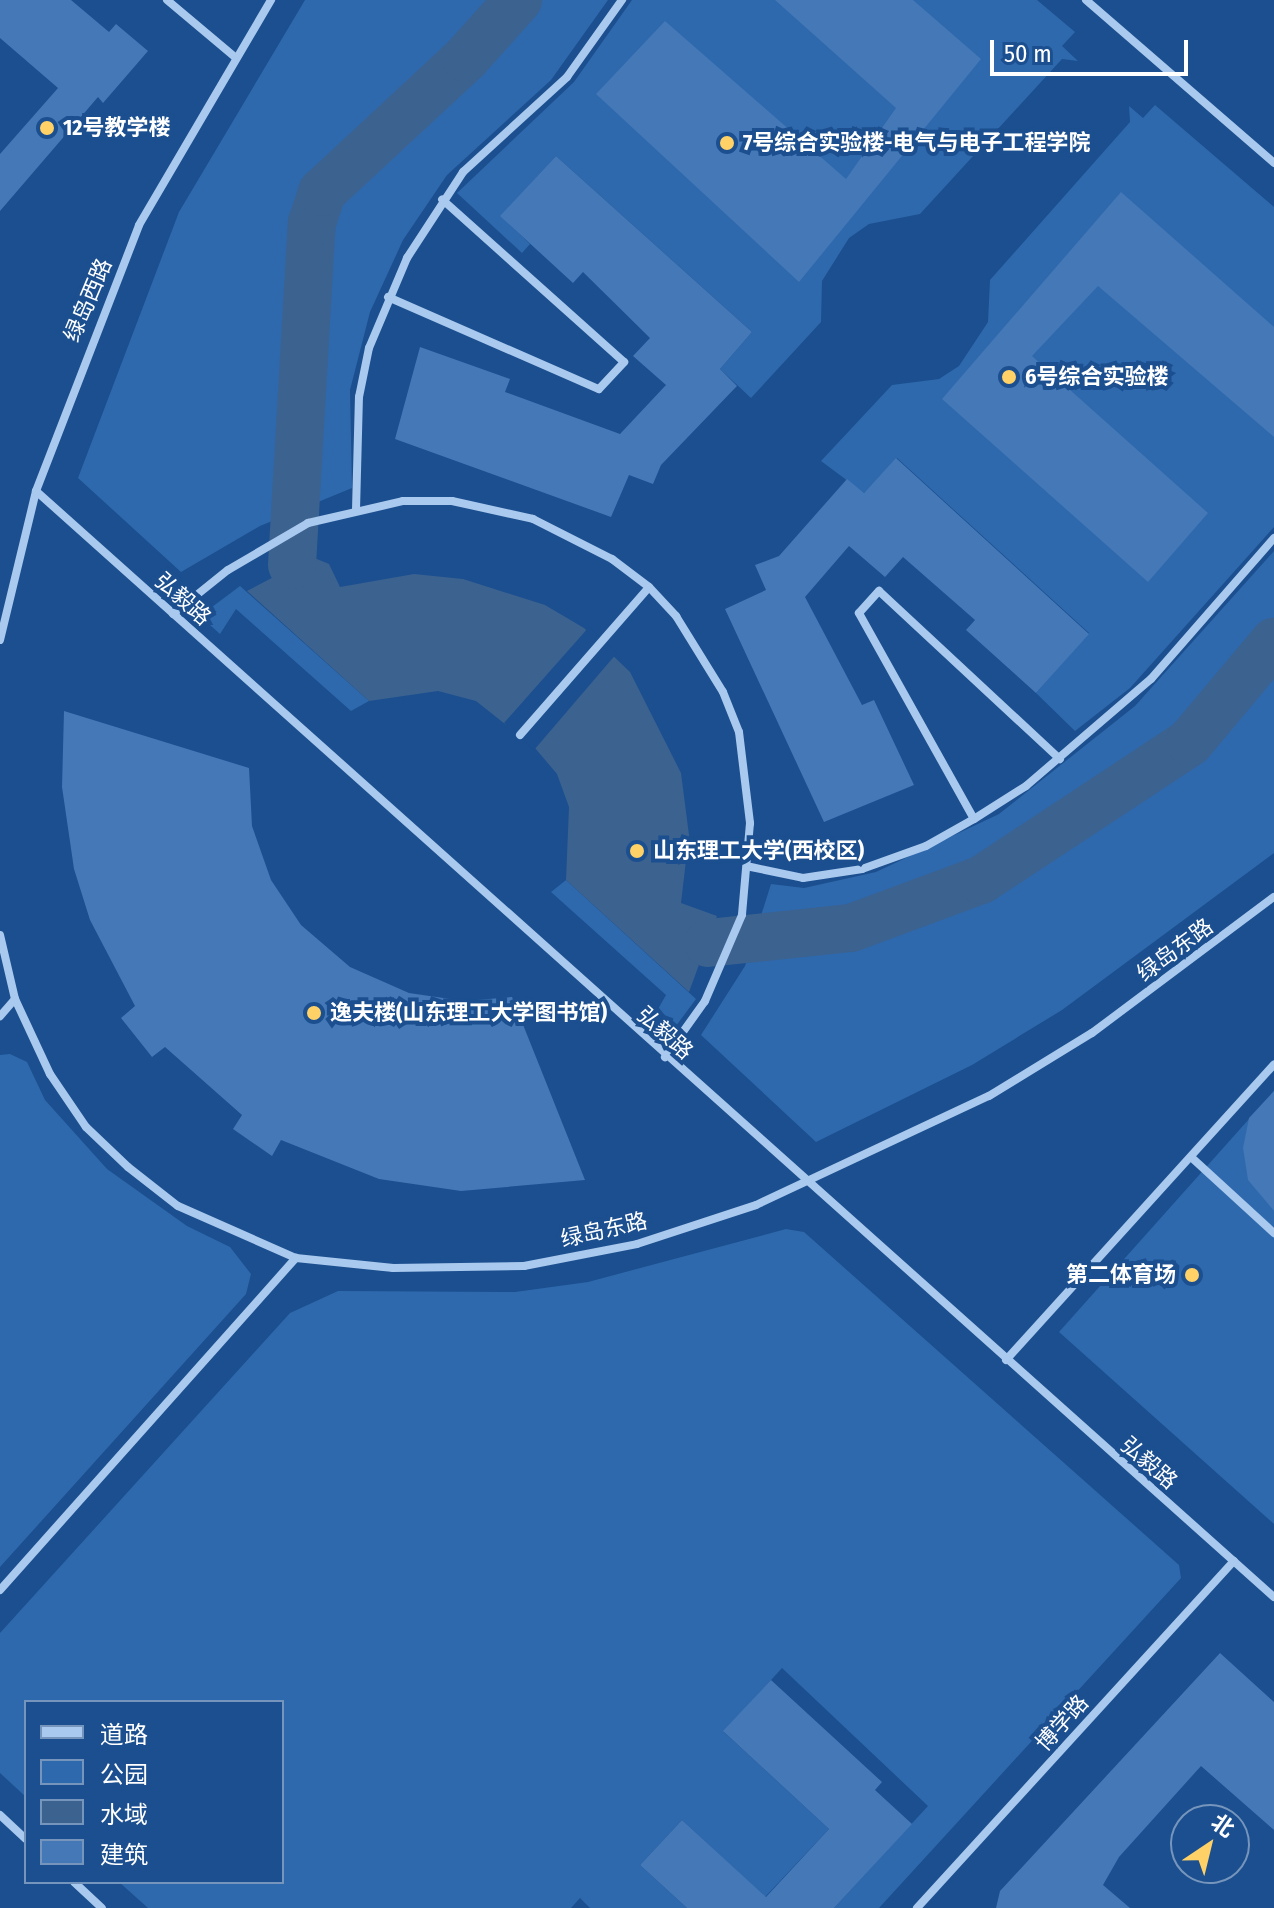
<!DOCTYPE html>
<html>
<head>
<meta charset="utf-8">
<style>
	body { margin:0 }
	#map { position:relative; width:1274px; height:1908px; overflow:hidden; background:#1b4f8f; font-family:"Fira Sans Condensed","Noto Sans SC",sans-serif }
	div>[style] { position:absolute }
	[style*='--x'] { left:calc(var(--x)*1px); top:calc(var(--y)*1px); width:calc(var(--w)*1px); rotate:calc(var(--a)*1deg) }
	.green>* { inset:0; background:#2e69ad }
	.water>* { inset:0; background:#3c6290 }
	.pier>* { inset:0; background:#1b4f8f }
	.river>* { height:48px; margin:-24px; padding:0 24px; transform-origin:24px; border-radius:24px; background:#3c6290 }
	.building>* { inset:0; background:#4478b7 }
	.minor>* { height:8px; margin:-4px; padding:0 4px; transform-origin:4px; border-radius:4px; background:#a9c9ee }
	.dots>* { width:22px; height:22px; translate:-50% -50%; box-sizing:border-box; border:4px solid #1b4f8f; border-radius:50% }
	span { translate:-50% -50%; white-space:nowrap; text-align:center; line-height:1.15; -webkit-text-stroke:8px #1b4f8f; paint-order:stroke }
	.poi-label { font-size:22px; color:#fff; font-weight:700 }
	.left { translate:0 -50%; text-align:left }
	.right { translate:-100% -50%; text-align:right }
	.street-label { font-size:22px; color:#fff }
	.legend { position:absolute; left:24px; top:1700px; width:260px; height:184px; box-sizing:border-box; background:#1b4f8f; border:2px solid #7695bc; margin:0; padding:10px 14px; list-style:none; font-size:24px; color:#fff }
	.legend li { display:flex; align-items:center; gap:16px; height:40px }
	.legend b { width:40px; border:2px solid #7695bc }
	.north { position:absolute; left:1170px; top:1804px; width:80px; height:80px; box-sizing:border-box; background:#1b4f8f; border:2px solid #7695bc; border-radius:50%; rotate:35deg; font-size:22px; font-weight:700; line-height:32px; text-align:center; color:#fff }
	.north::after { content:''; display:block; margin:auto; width:28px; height:36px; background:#ffd166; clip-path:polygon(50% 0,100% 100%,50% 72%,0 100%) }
	.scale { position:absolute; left:990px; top:40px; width:198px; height:36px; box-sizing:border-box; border:4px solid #fff; border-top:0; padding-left:10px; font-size:24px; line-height:28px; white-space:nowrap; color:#fff; -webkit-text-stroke:6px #1b4f8f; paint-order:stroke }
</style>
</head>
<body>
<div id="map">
	<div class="green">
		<div style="clip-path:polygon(305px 0,608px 0,551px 80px,447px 175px,403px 240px,370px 312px,350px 390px,352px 488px,260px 526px,181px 572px,78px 478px,179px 212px)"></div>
		<div style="clip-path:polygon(632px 0,1037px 0,1075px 32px,1062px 46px,1078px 61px,1062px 59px,920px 214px,869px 224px,849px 238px,822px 281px,821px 322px,751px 398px,720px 369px,752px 332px,556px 156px,501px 216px,530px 244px,522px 253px,457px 193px,574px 82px)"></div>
		<div style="clip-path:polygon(1155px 105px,1274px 207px,1274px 527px,1130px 688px,1075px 731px,1036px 693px,1089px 633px,897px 458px,864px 493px,821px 461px,892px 385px,939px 379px,959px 366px,988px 322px,990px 280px,1130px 122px,1129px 106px,1143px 118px)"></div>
		<div style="clip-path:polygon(1274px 551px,1274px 853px,1062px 1010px,972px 1065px,816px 1142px,701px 1035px,745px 966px,771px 884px,804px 888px,876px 872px,999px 814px,1135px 706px)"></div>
		<div style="clip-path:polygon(240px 586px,369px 701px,351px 711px,236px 609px,220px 634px,200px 616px)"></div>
		<div style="clip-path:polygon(566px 880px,696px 999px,667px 1038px,650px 1023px,666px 995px,551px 892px)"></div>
		<div style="clip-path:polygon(10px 1054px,27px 1062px,45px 1100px,107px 1169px,187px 1226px,230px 1247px,251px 1274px,246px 1294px,0 1567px,0 1055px)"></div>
		<div style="clip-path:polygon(1274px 1091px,1274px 1524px,1059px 1332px)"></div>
		<div style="clip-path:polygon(786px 1229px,804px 1232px,1179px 1565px,1181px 1578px,879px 1908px,834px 1908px,928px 1806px,782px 1668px,724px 1732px,829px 1829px,765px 1897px,682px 1820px,640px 1865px,687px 1908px,590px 1908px,580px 1898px,571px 1908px,148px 1908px,119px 1882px,282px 1882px,282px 1702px,26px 1702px,26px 1797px,0 1773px,0 1633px,290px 1313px,338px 1291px,515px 1292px,588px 1282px)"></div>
	</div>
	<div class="water">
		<div style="clip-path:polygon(312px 557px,329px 564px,340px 587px,414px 574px,463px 579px,545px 605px,584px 628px,630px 672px,681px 773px,689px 835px,681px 903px,717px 916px,689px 992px,566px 880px,569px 807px,557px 774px,535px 748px,476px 701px,438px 691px,369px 701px,247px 591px)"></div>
	</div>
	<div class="pier">
		<div style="clip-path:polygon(589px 627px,617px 653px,534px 750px,504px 723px)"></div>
	</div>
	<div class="river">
		<div style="--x:292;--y:565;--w:343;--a:-86.7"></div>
		<div style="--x:312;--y:223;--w:33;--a:-72"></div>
		<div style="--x:322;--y:192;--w:197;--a:-42.9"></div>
		<div style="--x:466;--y:58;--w:78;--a:-48.1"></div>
		<div style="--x:708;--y:943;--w:144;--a:-6"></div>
		<div style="--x:851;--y:928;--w:139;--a:-20.3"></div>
		<div style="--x:981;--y:880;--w:250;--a:-33.4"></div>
		<div style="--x:1190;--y:742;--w:131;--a:-50"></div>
	</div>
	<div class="building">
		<div style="clip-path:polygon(0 0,71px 0,109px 32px,116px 24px,148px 51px,103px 103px,98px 97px,0 211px,0 154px,58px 88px,0 38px)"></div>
		<div style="clip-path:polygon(775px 0,913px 0,981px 59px,799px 282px,596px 94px,665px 21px,846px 179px,896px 108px)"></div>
		<div style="clip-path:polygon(556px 156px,752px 332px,720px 369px,737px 386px,661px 465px,653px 484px,629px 475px,611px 517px,395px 439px,420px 347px,510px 379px,505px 392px,620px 434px,666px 385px,633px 356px,650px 338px,583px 272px,573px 283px,500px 216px)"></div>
		<div style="clip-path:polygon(1121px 192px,1274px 327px,1274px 437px,1098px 286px,1032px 356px,1208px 513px,1148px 582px,942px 399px)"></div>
		<div style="clip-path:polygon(896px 458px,1089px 634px,1036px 693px,966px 630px,975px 620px,903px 557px,885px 577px,849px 546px,805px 597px,862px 705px,874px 700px,914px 785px,824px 822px,725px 609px,766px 590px,755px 565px,779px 556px,847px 479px,864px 493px)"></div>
		<div style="clip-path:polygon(64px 711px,249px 768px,252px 826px,271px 880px,301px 925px,350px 967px,409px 993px,464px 1001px,512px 997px,585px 1180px,461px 1191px,379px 1179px,281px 1140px,272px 1156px,233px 1129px,242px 1115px,165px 1047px,152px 1057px,121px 1018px,135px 1006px,90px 920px,74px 869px,62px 787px)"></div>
		<div style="clip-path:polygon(1274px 1091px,1274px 1211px,1248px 1180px,1243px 1148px,1249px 1118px)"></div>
		<div style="clip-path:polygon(1220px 1653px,1274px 1702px,1274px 1830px,1201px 1766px,1119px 1857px,1103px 1885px,1130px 1908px,996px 1908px,1000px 1891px)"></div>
		<div style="clip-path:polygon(771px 1680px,882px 1782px,875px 1790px,912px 1824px,834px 1908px,687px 1908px,640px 1865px,682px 1820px,766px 1897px,829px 1829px,723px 1731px)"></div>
	</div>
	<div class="minor">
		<div style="--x:167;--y:0;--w:89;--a:40"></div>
		<div style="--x:1086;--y:0;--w:249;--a:40.9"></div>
		<div style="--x:388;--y:297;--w:230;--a:23.6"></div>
		<div style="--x:599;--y:389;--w:37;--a:-47"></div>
		<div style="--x:624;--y:362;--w:244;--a:-138.2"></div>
		<div style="--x:36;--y:491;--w:1660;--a:41.78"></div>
		<div style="--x:356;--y:510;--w:113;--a:-88.5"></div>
		<div style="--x:359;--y:397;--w:50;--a:-78.5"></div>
		<div style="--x:369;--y:348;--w:98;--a:-67.1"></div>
		<div style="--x:407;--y:258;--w:103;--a:-56.9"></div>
		<div style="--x:463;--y:172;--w:141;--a:-42.4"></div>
		<div style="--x:567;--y:77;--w:95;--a:-54.5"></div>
		<div style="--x:173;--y:614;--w:70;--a:-38.7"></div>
		<div style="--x:228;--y:570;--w:93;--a:-30.4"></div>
		<div style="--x:308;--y:523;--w:98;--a:-13"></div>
		<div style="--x:403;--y:501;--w:49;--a:0"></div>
		<div style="--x:452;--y:501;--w:83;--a:12.5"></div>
		<div style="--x:533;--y:519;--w:89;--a:26.9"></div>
		<div style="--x:612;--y:559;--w:46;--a:37.1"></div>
		<div style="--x:649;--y:587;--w:40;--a:47"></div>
		<div style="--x:676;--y:616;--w:89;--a:58.3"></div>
		<div style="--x:723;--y:692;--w:43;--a:68.2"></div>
		<div style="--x:739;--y:732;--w:92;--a:83.1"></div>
		<div style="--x:750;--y:823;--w:92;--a:95"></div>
		<div style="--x:742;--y:915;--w:94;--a:113.3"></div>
		<div style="--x:705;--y:1001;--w:69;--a:125.5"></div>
		<div style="--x:0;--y:640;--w:153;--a:-76.4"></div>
		<div style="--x:36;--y:491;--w:285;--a:-68.8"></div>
		<div style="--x:139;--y:225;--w:261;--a:-59.6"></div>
		<div style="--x:520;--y:735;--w:196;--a:-48.9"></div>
		<div style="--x:974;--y:819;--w:236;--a:-119.2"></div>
		<div style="--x:859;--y:613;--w:30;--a:-48"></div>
		<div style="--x:879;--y:591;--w:247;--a:42.9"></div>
		<div style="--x:751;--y:867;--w:53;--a:11.9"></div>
		<div style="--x:803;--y:878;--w:60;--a:-8.7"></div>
		<div style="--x:862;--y:869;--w:68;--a:-19.8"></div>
		<div style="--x:926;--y:846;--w:55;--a:-29.4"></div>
		<div style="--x:974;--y:819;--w:62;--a:-32.4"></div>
		<div style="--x:1026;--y:786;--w:165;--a:-40.6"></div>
		<div style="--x:1151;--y:679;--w:187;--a:-48.9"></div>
		<div style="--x:0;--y:935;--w:66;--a:76.8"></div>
		<div style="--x:15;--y:999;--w:23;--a:131"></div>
		<div style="--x:15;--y:999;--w:83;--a:65"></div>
		<div style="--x:50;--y:1074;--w:64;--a:55.8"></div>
		<div style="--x:86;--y:1127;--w:58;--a:43.6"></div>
		<div style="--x:128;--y:1167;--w:63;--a:38"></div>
		<div style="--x:178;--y:1206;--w:129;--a:23.8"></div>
		<div style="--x:1191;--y:1157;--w:113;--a:42.5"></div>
		<div style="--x:1006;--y:1360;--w:399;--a:-47.8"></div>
		<div style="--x:0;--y:1590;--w:445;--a:-48.3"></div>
		<div style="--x:296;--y:1258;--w:98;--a:5.9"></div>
		<div style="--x:393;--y:1268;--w:131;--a:-0.9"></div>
		<div style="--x:524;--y:1266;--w:115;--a:-11"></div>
		<div style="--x:637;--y:1244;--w:125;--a:-18.1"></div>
		<div style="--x:756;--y:1205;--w:257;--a:-25.1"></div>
		<div style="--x:989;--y:1096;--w:121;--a:-31.5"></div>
		<div style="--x:1092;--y:1033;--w:227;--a:-36.8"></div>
		<div style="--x:0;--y:1815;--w:35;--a:43"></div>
		<div style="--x:74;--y:1882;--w:38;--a:43"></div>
		<div style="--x:917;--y:1908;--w:470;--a:-47.6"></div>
	</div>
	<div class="dots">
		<div style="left:47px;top:128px;background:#ffd166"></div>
		<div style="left:727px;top:143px;background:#ffd166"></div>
		<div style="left:1009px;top:377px;background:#ffd166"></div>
		<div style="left:637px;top:851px;background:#ffd166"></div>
		<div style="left:314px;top:1013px;background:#ffd166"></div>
		<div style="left:1192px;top:1275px;background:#ffd166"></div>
	</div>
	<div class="poi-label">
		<span class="left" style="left:63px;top:128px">12号教学楼</span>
		<span class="left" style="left:743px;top:143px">7号综合实验楼-电气与电子工程学院</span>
		<span class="left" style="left:1025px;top:377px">6号综合实验楼</span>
		<span class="left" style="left:653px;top:851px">山东理工大学(西校区)</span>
		<span class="left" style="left:330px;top:1013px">逸夫楼(山东理工大学图书馆)</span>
		<span class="right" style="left:1176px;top:1275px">第二体育场</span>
	</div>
	<div class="street-label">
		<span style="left:88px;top:300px;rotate:-67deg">绿岛西路</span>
		<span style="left:183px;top:599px;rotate:42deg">弘毅路</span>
		<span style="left:1175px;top:950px;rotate:-37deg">绿岛东路</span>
		<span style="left:665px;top:1033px;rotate:42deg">弘毅路</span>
		<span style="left:604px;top:1230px;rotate:-13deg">绿岛东路</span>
		<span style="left:1149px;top:1463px;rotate:41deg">弘毅路</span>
		<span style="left:1062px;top:1723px;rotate:-48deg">博学路</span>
	</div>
	<ul class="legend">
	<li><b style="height:10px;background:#a9c9ee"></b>道路</li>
	<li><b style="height:22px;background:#2e69ad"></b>公园</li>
	<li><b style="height:22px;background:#3c6290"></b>水域</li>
	<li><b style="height:22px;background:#4478b7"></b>建筑</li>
	</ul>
	<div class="north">北</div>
	<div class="scale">50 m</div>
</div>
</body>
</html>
